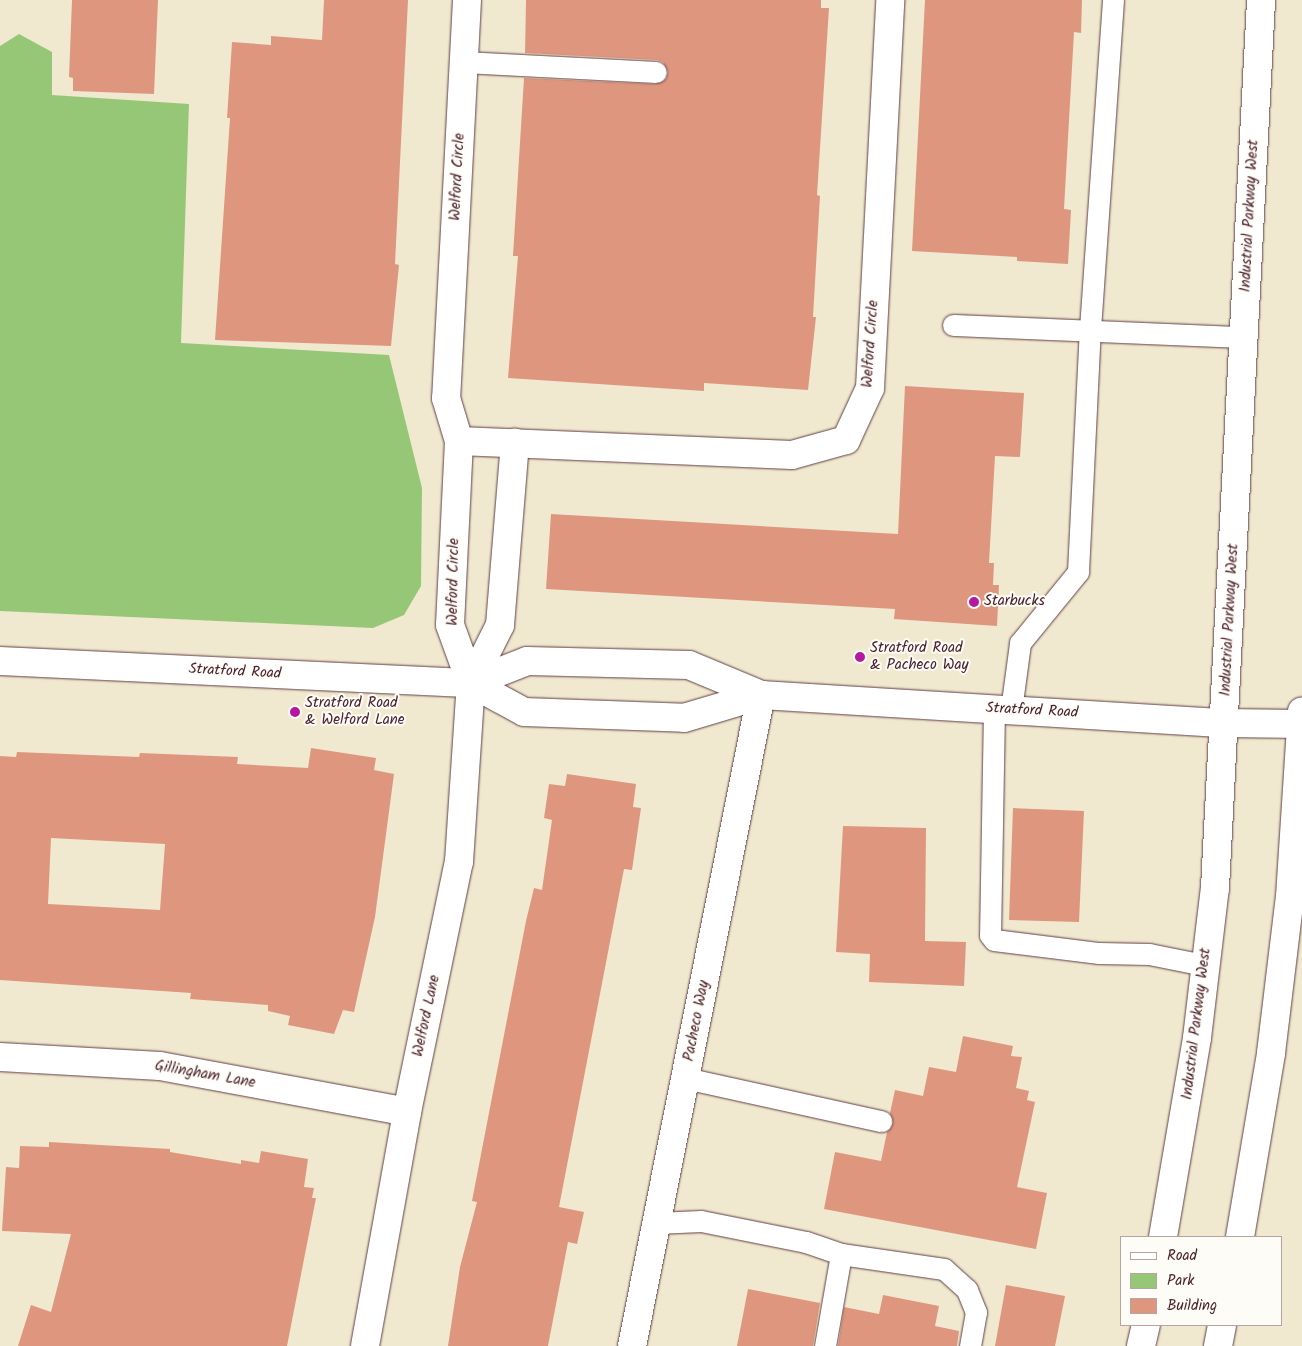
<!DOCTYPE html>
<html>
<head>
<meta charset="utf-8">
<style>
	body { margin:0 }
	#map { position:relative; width:1302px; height:1346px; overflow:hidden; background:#f0e9cf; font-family:Kalam,sans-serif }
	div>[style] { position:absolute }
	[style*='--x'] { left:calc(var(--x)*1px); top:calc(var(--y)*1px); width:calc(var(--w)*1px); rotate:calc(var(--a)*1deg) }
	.green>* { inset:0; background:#96c777 }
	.building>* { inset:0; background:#de977e }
	.roads { filter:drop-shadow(0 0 1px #633d44) drop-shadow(0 0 1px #633d44) }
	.lane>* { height:21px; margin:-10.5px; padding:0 10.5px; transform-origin:10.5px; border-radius:10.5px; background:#fff }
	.street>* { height:28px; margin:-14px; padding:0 14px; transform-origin:14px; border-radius:14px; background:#fff }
	.secondary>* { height:28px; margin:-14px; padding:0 14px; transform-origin:14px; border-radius:14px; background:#fff }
	.dots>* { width:14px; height:14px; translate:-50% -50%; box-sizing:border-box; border:2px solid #fdfcf7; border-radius:50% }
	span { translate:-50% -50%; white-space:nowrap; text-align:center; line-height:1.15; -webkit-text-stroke:4px #fdfcf7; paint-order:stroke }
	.street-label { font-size:15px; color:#4a1f2b }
	.poi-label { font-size:15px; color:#4a1f2b }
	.left { translate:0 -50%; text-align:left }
	.legend { position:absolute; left:1120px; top:1236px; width:162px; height:90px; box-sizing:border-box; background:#fdfcf7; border:1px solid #b5a4a5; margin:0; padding:6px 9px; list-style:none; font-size:15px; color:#4a1f2b }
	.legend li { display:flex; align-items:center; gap:10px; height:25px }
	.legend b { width:25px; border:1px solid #b5a4a5 }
</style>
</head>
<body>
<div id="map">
	<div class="green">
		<div style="clip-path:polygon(19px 34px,52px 52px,52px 95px,189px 104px,181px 343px,389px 355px,422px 488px,421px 586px,404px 615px,373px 628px,0 611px,0 46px)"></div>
	</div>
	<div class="building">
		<div style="clip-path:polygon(72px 0,158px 0,154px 94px,73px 91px,73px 78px,69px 77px)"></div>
		<div style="clip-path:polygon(324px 0,408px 0,395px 264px,399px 265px,391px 346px,215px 340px,230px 118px,227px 118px,232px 42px,271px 45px,271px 36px,322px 40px)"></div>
		<div style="clip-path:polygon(526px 0,821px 0,821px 8px,829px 8px,817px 195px,820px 196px,813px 317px,816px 317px,808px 390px,704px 383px,704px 391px,508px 378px,518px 256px,513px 256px,524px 78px,655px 84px,666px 79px,668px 72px,663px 62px,657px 60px,525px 53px)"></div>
		<div style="clip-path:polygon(925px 0,1082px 0,1081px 33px,1074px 32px,1064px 209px,1071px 210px,1068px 264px,1017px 261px,1017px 257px,912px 251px)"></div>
		<div style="clip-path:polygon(905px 386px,1024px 393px,1020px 457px,995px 456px,989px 563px,994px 563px,993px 585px,999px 585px,997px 626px,894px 619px,895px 609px,546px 589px,551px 514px,898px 534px)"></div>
		<div style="clip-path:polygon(evenodd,311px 748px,376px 758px,374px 770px,394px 774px,375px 917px,354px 1012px,343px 1010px,334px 1034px,288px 1025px,290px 1016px,268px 1011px,268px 1005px,190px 999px,191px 993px,0 980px,0 756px,16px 757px,17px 752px,139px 757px,140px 753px,238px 757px,237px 764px,308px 768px,311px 748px,51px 838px,165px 844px,160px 910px,48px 904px,51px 838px)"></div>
		<div style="clip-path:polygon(567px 774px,636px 784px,633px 807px,641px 808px,632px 870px,624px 869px,559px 1207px,584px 1212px,577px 1244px,568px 1242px,548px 1346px,448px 1346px,460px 1267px,477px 1202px,472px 1201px,526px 921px,534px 888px,542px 890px,552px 820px,544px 818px,549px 784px,565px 786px)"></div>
		<div style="clip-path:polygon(1013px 808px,1084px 811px,1079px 922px,1009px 920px)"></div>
		<div style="clip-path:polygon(843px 826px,926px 828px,925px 941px,966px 942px,964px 986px,869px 982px,870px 954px,836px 952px)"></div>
		<div style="clip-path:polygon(963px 1036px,1013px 1046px,1011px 1056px,1022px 1057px,1016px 1088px,1029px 1091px,1027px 1100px,1035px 1102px,1017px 1187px,1047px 1193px,1036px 1249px,824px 1209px,835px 1152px,881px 1161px,887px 1132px,893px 1123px,890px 1113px,895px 1090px,923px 1096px,929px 1067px,956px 1072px)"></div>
		<div style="clip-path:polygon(49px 1142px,170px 1149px,170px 1152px,241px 1164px,241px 1160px,259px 1163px,261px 1151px,308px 1159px,304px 1187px,314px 1188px,312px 1198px,316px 1198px,287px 1346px,18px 1346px,31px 1305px,51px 1312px,71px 1234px,2px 1231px,6px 1167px,19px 1168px,20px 1146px,49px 1147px)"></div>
		<div style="clip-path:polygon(1006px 1285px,1065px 1296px,1055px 1346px,995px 1346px)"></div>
		<div style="clip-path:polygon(748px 1289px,820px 1303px,813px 1346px,737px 1346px)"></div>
		<div style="clip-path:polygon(883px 1295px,939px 1306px,935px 1326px,959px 1331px,957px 1346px,838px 1346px,844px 1307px,879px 1314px)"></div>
	</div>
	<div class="roads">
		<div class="lane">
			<div style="--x:464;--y:62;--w:192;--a:3"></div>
			<div style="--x:953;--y:325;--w:291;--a:2.4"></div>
			<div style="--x:994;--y:709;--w:226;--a:91"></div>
			<div style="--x:990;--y:935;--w:6;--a:51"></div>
			<div style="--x:994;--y:940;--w:106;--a:7.1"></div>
			<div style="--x:1099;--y:953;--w:50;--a:1.1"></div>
			<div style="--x:1149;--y:954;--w:56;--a:11.3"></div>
			<div style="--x:1011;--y:710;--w:68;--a:-82.3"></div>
			<div style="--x:1020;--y:643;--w:92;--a:-50.8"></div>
			<div style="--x:1078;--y:572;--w:243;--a:-87.2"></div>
			<div style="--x:1090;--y:329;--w:330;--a:-86"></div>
			<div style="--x:685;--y:1078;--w:201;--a:12.4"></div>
			<div style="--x:656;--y:1223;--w:45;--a:-2.5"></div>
			<div style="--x:701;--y:1221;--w:107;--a:11.3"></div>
			<div style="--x:806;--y:1242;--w:37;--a:19"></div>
			<div style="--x:825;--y:1346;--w:93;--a:-80.1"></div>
			<div style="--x:841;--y:1254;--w:104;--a:8.3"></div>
			<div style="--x:944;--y:1269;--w:31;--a:42"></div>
			<div style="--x:967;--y:1290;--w:24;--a:68"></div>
			<div style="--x:976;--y:1312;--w:35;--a:100"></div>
		</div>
		<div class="street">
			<div style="--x:467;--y:0;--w:399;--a:93"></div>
			<div style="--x:446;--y:398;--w:45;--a:73.2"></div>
			<div style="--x:459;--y:441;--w:184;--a:92.8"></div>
			<div style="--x:450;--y:625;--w:62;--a:70.1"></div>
			<div style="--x:459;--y:441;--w:333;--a:2.4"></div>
			<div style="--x:792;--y:455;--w:56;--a:-15.5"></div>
			<div style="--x:846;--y:440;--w:57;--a:-65.2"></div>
			<div style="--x:870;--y:388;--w:389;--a:-87"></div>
			<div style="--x:0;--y:661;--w:472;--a:2.7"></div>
			<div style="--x:471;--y:683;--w:60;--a:-21.4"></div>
			<div style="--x:527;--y:661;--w:162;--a:1.4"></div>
			<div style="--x:689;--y:665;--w:78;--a:22.6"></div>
			<div style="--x:761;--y:695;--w:464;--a:3.5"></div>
			<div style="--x:1224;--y:723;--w:78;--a:0.7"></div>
			<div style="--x:471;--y:683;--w:60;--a:28.7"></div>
			<div style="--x:524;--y:712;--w:160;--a:2.1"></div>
			<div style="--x:684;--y:718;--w:80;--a:-16.6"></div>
			<div style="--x:0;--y:1057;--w:160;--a:3.2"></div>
			<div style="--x:160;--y:1066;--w:251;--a:10.5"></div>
			<div style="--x:365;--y:1346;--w:238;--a:-79.8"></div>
			<div style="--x:407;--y:1112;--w:255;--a:-78.3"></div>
			<div style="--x:459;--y:862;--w:179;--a:-86.2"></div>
			<div style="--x:471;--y:683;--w:65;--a:-63.4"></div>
			<div style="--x:500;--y:625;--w:183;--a:-85.3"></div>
			<div style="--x:632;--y:1346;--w:664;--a:-78.79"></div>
		</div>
		<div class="secondary">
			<div style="--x:1163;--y:1237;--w:202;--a:-80.3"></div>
			<div style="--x:1197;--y:1038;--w:151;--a:-83.2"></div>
			<div style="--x:1215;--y:888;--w:889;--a:-87.03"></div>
			<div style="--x:1240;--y:1237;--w:187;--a:-80.4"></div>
			<div style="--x:1271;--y:1053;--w:157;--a:-83.1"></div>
			<div style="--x:1290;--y:897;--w:186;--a:-86.3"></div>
			<div style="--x:1141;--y:1346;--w:22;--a:-77"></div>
			<div style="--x:1218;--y:1346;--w:21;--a:-79"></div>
		</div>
	</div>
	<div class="dots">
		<div style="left:974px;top:602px;background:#b5179e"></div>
		<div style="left:860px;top:657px;background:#b5179e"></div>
		<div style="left:295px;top:712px;background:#b5179e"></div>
	</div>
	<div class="street-label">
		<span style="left:458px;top:177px;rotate:-87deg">Welford Circle</span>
		<span style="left:1250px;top:216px;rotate:-87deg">Industrial Parkway West</span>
		<span style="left:871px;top:344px;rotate:-86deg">Welford Circle</span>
		<span style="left:454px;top:582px;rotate:-89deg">Welford Circle</span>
		<span style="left:1230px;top:620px;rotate:-87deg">Industrial Parkway West</span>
		<span style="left:235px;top:672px;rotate:3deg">Stratford Road</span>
		<span style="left:1032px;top:711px;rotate:3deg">Stratford Road</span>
		<span style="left:427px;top:1016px;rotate:-78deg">Welford Lane</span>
		<span style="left:697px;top:1021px;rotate:-79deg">Pacheco Way</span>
		<span style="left:1197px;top:1024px;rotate:-83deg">Industrial Parkway West</span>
		<span style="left:205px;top:1075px;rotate:10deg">Gillingham Lane</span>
	</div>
	<div class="poi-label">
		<span class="left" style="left:984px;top:602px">Starbucks</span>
		<span class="left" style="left:870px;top:657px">Stratford Road<br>&amp; Pacheco Way</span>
		<span class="left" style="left:305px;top:712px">Stratford Road<br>&amp; Welford Lane</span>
	</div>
	<ul class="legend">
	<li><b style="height:6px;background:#fff"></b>Road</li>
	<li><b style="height:14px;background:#96c777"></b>Park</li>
	<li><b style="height:14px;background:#de977e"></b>Building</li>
	</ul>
</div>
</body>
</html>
